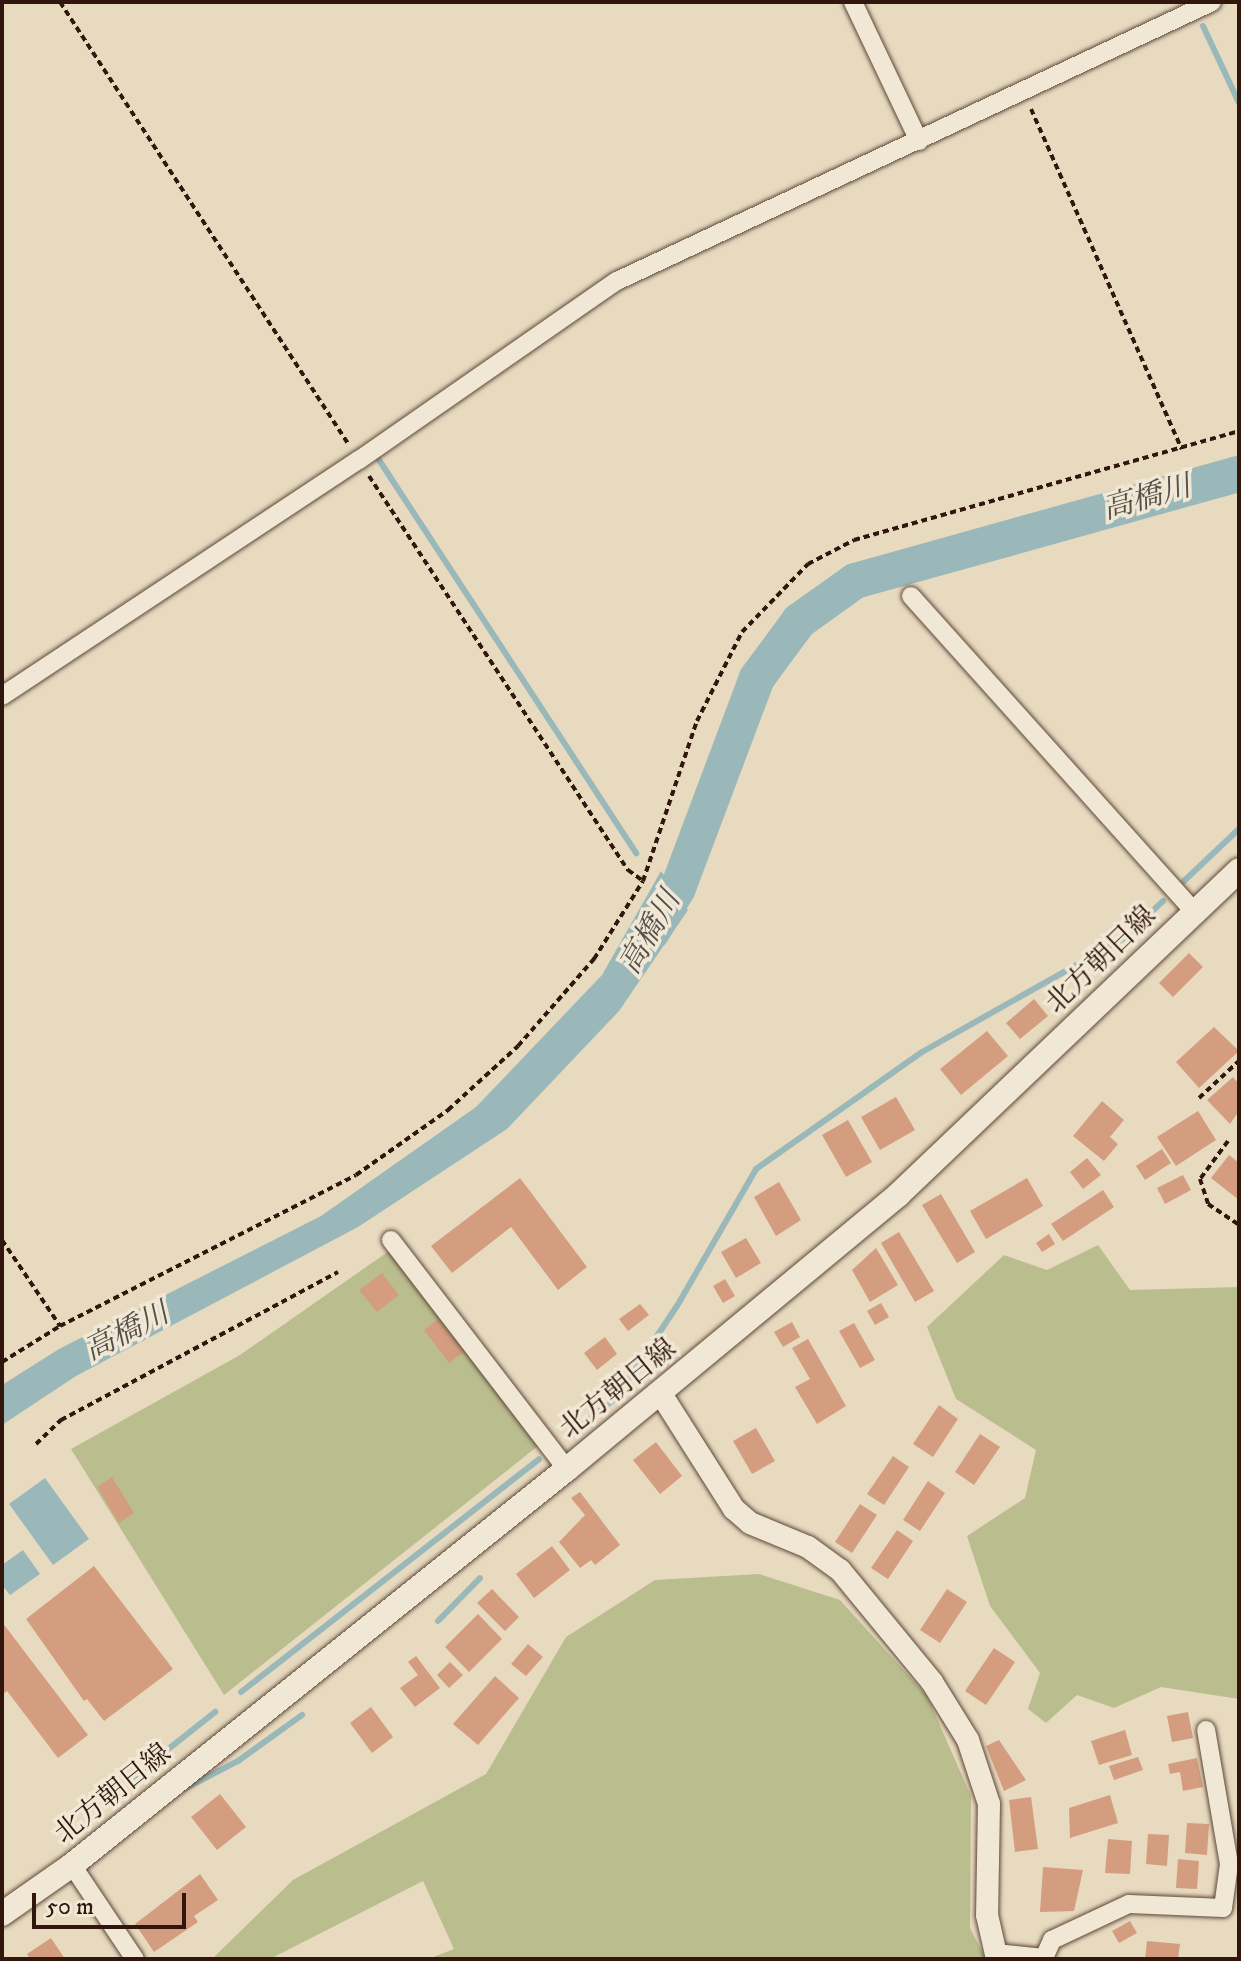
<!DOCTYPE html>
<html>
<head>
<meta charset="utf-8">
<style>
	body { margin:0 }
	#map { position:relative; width:1241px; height:1961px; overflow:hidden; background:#e8dabf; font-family:"IM FELL DW Pica","Noto Serif JP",serif }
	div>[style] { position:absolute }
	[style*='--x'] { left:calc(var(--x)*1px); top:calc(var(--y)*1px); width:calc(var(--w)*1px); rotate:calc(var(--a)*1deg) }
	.green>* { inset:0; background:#babe8f }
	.water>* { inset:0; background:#9ab8ba }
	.stream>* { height:6px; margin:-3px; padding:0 3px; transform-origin:3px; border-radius:3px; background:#9ab8ba }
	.river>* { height:36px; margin:-18px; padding:0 18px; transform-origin:18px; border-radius:18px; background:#9ab8ba }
	.building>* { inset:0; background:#d49d80 }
	.path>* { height:4px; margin-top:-2px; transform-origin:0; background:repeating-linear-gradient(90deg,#30160c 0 6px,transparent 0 10px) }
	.roads { filter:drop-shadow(0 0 2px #5e4739) drop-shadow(0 0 2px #5e4739) }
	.minor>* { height:18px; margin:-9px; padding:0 9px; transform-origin:9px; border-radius:9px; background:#f0e7d5 }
	.tertiary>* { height:22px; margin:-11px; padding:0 11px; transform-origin:11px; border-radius:11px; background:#f0e7d5 }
	.secondary>* { height:24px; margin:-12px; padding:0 12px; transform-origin:12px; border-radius:12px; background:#f0e7d5 }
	span { translate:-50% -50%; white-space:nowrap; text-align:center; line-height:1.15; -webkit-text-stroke:7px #f0e7d5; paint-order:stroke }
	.street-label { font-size:28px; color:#30160c }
	.water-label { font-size:30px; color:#554f49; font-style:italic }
	.frame { position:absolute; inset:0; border:4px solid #30160c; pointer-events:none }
	.scale { position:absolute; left:32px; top:1893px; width:154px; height:36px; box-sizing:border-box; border:4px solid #30160c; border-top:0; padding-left:10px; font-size:24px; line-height:28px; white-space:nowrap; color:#30160c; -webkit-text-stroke:6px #f0e7d5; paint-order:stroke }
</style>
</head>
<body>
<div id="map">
	<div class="green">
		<div style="clip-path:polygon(1098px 1245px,1130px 1290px,1239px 1287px,1239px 1699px,1161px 1687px,1114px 1708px,1077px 1695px,1046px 1723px,1028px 1709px,1040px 1673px,990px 1606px,967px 1536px,1025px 1498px,1036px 1450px,956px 1399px,927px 1327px,1004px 1255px,1047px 1270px)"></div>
		<div style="clip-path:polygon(389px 1251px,538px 1446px,224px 1695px,71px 1449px,240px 1355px)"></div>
		<div style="clip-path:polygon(759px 1574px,840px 1600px,927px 1696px,971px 1796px,970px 1928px,986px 1959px,428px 1959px,454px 1949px,423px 1881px,270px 1959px,212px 1959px,293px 1880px,486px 1774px,566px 1637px,655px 1580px)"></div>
	</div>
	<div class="water">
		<div style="clip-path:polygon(661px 871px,688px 910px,619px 1011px,507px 1129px,358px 1227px,76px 1376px,2px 1425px,2px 1385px,59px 1349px,321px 1216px,476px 1107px,602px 975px)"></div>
		<div style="clip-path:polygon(45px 1478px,89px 1539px,53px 1565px,9px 1504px)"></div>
		<div style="clip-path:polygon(23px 1550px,40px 1574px,10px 1595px,2px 1585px,2px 1565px)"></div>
	</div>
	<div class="stream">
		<div style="--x:1203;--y:26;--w:85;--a:64.9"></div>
		<div style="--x:379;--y:460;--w:470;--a:56.8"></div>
		<div style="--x:1184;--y:881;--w:76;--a:-43.4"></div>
		<div style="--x:578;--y:1428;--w:48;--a:-38.3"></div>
		<div style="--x:616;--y:1398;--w:110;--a:-56.5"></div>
		<div style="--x:677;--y:1306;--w:158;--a:-60"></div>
		<div style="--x:756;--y:1169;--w:203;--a:-35.2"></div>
		<div style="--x:922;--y:1052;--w:232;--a:-29.4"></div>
		<div style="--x:1124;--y:938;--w:54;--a:-43.5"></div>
		<div style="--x:438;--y:1621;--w:60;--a:-45.7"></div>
		<div style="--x:241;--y:1692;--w:378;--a:-38"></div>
		<div style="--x:133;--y:1777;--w:105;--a:-38.4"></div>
		<div style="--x:184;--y:1789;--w:61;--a:-27.4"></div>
		<div style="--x:238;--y:1761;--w:79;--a:-35.7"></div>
	</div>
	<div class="river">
		<div style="--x:652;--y:932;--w:51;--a:-59.4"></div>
		<div style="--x:678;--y:888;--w:224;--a:-69.4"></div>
		<div style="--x:757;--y:678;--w:71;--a:-53.6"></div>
		<div style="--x:799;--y:621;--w:69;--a:-35.5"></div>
		<div style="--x:855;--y:581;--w:399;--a:-15.6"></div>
	</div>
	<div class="building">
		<div style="clip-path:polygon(1189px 953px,1203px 967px,1173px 997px,1159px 983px)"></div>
		<div style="clip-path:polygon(1034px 999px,1048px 1016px,1020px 1039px,1006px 1023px)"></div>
		<div style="clip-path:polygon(1214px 1027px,1239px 1051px,1199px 1088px,1176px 1062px)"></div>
		<div style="clip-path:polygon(987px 1031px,1008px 1056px,961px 1095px,940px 1069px)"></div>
		<div style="clip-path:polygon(1233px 1077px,1239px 1084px,1239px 1111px,1230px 1124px,1207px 1100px)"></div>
		<div style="clip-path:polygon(896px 1097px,915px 1130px,880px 1150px,861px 1117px)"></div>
		<div style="clip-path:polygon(1102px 1101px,1124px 1120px,1110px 1137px,1118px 1144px,1104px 1161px,1073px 1136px)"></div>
		<div style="clip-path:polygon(1198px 1111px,1216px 1140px,1176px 1166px,1157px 1137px)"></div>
		<div style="clip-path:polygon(848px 1120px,872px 1162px,846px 1177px,822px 1135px)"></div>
		<div style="clip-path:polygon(1162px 1149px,1171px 1163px,1145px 1180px,1136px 1166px)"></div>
		<div style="clip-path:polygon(1229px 1155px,1239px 1163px,1239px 1200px,1211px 1178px)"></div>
		<div style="clip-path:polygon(1087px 1158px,1101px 1175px,1083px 1189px,1070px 1172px)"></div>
		<div style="clip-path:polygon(1183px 1175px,1191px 1190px,1165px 1204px,1157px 1188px)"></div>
		<div style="clip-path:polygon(520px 1178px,587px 1267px,558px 1290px,511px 1227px,452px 1273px,431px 1246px)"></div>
		<div style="clip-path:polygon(1027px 1178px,1043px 1206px,986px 1239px,970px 1211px)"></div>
		<div style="clip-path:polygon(779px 1182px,801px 1220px,776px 1236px,754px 1197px)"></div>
		<div style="clip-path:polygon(1103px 1190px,1114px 1207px,1063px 1241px,1051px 1224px)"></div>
		<div style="clip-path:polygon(941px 1194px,975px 1252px,957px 1263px,922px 1205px)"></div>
		<div style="clip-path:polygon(899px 1232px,934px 1291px,915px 1302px,881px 1243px)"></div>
		<div style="clip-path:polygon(1049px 1234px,1055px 1244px,1042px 1252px,1036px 1243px)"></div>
		<div style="clip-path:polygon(746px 1238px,761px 1263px,736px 1278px,721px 1252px)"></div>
		<div style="clip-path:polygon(876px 1248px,898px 1285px,870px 1302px,852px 1270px)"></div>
		<div style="clip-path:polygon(382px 1273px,399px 1295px,377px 1312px,359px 1290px)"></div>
		<div style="clip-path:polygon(725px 1279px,735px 1296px,723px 1303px,713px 1286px)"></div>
		<div style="clip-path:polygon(881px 1303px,889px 1317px,875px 1325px,867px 1311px)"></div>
		<div style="clip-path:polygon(640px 1304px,649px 1315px,628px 1331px,619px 1319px)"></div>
		<div style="clip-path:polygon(438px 1319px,464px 1352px,449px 1363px,424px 1330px)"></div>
		<div style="clip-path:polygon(792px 1322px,800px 1337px,783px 1347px,774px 1332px)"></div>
		<div style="clip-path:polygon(854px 1323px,875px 1360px,860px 1368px,839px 1331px)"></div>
		<div style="clip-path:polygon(605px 1337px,617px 1354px,597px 1370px,584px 1353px)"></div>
		<div style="clip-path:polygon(808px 1339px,846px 1406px,817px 1424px,795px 1387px,810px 1379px,792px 1348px)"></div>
		<div style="clip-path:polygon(939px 1405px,958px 1419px,933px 1457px,913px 1444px)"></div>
		<div style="clip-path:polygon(756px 1428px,775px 1461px,752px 1474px,733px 1441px)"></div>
		<div style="clip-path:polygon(980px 1434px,1000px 1447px,974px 1485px,955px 1472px)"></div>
		<div style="clip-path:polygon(656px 1442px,682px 1476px,660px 1494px,633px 1460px)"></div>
		<div style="clip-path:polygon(893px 1456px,909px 1467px,884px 1505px,867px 1494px)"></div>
		<div style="clip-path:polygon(112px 1477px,134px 1513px,119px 1523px,97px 1487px)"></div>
		<div style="clip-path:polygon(928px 1481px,945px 1493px,920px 1531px,903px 1520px)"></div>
		<div style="clip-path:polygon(580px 1492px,620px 1545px,595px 1565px,591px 1560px,580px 1568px,559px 1542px,585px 1515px,571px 1498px)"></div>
		<div style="clip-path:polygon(860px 1504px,877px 1515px,852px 1553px,835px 1542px)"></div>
		<div style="clip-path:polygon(897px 1530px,913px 1541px,888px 1579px,871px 1568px)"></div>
		<div style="clip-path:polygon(552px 1546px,570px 1570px,534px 1598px,516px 1574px)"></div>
		<div style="clip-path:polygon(94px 1566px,173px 1669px,104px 1721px,87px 1699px,84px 1701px,26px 1619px)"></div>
		<div style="clip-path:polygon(492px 1589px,519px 1617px,505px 1631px,477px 1603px)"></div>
		<div style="clip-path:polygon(947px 1589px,967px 1602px,940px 1643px,920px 1630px)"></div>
		<div style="clip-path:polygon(478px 1614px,502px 1639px,469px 1672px,445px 1647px)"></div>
		<div style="clip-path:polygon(2px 1622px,88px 1735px,58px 1758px,7px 1691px,2px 1695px)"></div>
		<div style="clip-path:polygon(528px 1644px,543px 1657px,526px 1676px,511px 1664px)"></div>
		<div style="clip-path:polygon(994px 1648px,1015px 1662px,986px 1705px,965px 1691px)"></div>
		<div style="clip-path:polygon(416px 1656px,440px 1688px,415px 1707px,400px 1688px,418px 1675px,408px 1662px)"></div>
		<div style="clip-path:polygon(450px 1662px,463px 1675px,449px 1688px,437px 1675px)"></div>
		<div style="clip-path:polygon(495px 1676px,519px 1698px,478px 1745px,453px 1724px)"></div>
		<div style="clip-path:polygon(371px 1707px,393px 1737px,372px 1753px,350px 1723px)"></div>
		<div style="clip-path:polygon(1188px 1712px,1193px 1738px,1172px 1742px,1167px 1716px)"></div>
		<div style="clip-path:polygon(1125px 1730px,1132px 1755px,1099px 1765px,1091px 1741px)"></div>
		<div style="clip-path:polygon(999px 1740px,1026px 1780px,1004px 1791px,986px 1746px)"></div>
		<div style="clip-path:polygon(1138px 1757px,1143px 1770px,1114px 1780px,1109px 1766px)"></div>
		<div style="clip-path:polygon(1197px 1758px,1203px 1787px,1183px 1791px,1180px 1772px,1170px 1774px,1168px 1764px)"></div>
		<div style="clip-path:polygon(220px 1794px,246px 1827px,217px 1850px,191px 1817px)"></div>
		<div style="clip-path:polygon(1110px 1795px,1118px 1823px,1070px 1838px,1069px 1808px)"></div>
		<div style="clip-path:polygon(1031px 1797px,1038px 1849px,1015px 1852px,1009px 1800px)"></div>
		<div style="clip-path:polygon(1187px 1823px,1209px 1824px,1207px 1855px,1185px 1853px)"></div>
		<div style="clip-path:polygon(1148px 1834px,1169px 1835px,1167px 1866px,1146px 1864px)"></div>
		<div style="clip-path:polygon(1108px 1839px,1132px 1841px,1130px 1874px,1105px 1873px)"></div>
		<div style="clip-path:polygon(1178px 1859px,1199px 1861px,1197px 1889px,1176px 1888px)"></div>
		<div style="clip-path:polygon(1043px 1867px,1083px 1870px,1074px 1911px,1040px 1912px)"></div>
		<div style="clip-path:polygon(200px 1874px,218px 1900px,194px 1916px,198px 1922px,154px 1952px,135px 1924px)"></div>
		<div style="clip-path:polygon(1130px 1921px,1137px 1933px,1119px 1943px,1112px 1931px)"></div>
		<div style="clip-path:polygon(51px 1938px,65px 1959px,30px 1959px,27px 1954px)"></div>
		<div style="clip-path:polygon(1147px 1941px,1180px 1944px,1178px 1959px,1145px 1959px)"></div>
	</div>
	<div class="path">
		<div style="--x:60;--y:2;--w:529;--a:56.88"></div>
		<div style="--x:1031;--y:109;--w:372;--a:66.1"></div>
		<div style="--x:369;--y:476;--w:472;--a:56.7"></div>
		<div style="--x:628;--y:870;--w:19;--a:36"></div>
		<div style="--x:1199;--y:1098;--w:54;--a:-42.8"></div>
		<div style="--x:1228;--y:1141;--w:47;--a:126.4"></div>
		<div style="--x:1200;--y:1179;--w:26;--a:72"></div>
		<div style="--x:1208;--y:1204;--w:37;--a:34"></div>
		<div style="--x:2;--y:1240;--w:104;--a:56"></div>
		<div style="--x:2;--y:1362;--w:68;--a:-31.8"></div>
		<div style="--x:60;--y:1326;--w:332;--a:-27"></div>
		<div style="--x:356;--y:1175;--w:113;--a:-35.2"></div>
		<div style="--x:448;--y:1110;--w:95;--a:-42.4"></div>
		<div style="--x:518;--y:1046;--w:116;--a:-48.9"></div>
		<div style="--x:594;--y:959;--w:92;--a:-57.9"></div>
		<div style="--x:643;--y:881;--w:169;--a:-71.4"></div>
		<div style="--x:697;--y:721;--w:100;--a:-63.2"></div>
		<div style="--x:742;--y:632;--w:95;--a:-45.9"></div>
		<div style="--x:808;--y:564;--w:52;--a:-27.6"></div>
		<div style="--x:854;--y:540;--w:400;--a:-15.8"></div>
		<div style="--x:36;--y:1444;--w:35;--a:-44"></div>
		<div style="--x:61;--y:1420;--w:314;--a:-28.1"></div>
	</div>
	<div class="roads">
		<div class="minor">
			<div style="--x:853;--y:2;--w:154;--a:64.6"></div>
			<div style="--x:911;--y:596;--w:425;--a:48.1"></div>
			<div style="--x:2;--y:696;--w:428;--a:-33.5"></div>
			<div style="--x:359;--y:460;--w:314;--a:-34.8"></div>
			<div style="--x:617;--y:281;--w:657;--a:-25.12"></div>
			<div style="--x:391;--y:1240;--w:289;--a:52.5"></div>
			<div style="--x:72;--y:1865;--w:113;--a:56.2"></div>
			<div style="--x:996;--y:1953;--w:48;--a:5.9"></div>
			<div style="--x:1044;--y:1958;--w:20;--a:-66"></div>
			<div style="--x:1052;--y:1940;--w:85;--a:-25.1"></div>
			<div style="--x:1129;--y:1904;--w:94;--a:2.4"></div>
			<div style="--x:1223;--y:1908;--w:44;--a:-82.2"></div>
			<div style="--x:1229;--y:1864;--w:136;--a:-99.7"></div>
		</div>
		<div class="tertiary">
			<div style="--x:661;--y:1394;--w:136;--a:57.6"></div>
			<div style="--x:734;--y:1509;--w:21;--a:41"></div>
			<div style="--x:750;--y:1523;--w:63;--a:22.5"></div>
			<div style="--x:808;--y:1547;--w:39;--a:36"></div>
			<div style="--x:840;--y:1570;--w:145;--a:50.6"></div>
			<div style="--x:932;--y:1682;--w:68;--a:58.2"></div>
			<div style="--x:968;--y:1740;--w:67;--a:71.8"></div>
			<div style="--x:989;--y:1804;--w:111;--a:91"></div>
			<div style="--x:987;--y:1915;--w:45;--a:77.2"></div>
		</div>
		<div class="secondary">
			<div style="--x:2;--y:1914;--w:85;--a:-35"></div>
			<div style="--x:72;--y:1865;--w:634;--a:-38.66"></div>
			<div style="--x:567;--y:1469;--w:430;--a:-39.6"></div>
			<div style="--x:898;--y:1195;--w:471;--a:-43.6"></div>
		</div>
	</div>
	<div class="street-label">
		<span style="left:1101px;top:960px;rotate:-44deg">北方朝日線</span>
		<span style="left:618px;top:1389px;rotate:-39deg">北方朝日線</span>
		<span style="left:113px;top:1794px;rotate:-39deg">北方朝日線</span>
	</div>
	<div class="water-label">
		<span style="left:1147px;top:499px;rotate:-16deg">高橋川</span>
		<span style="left:651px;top:933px;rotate:-60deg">高橋川</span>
		<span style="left:127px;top:1333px;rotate:-27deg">高橋川</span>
	</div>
	<div class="frame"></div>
	<div class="scale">50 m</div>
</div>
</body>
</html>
